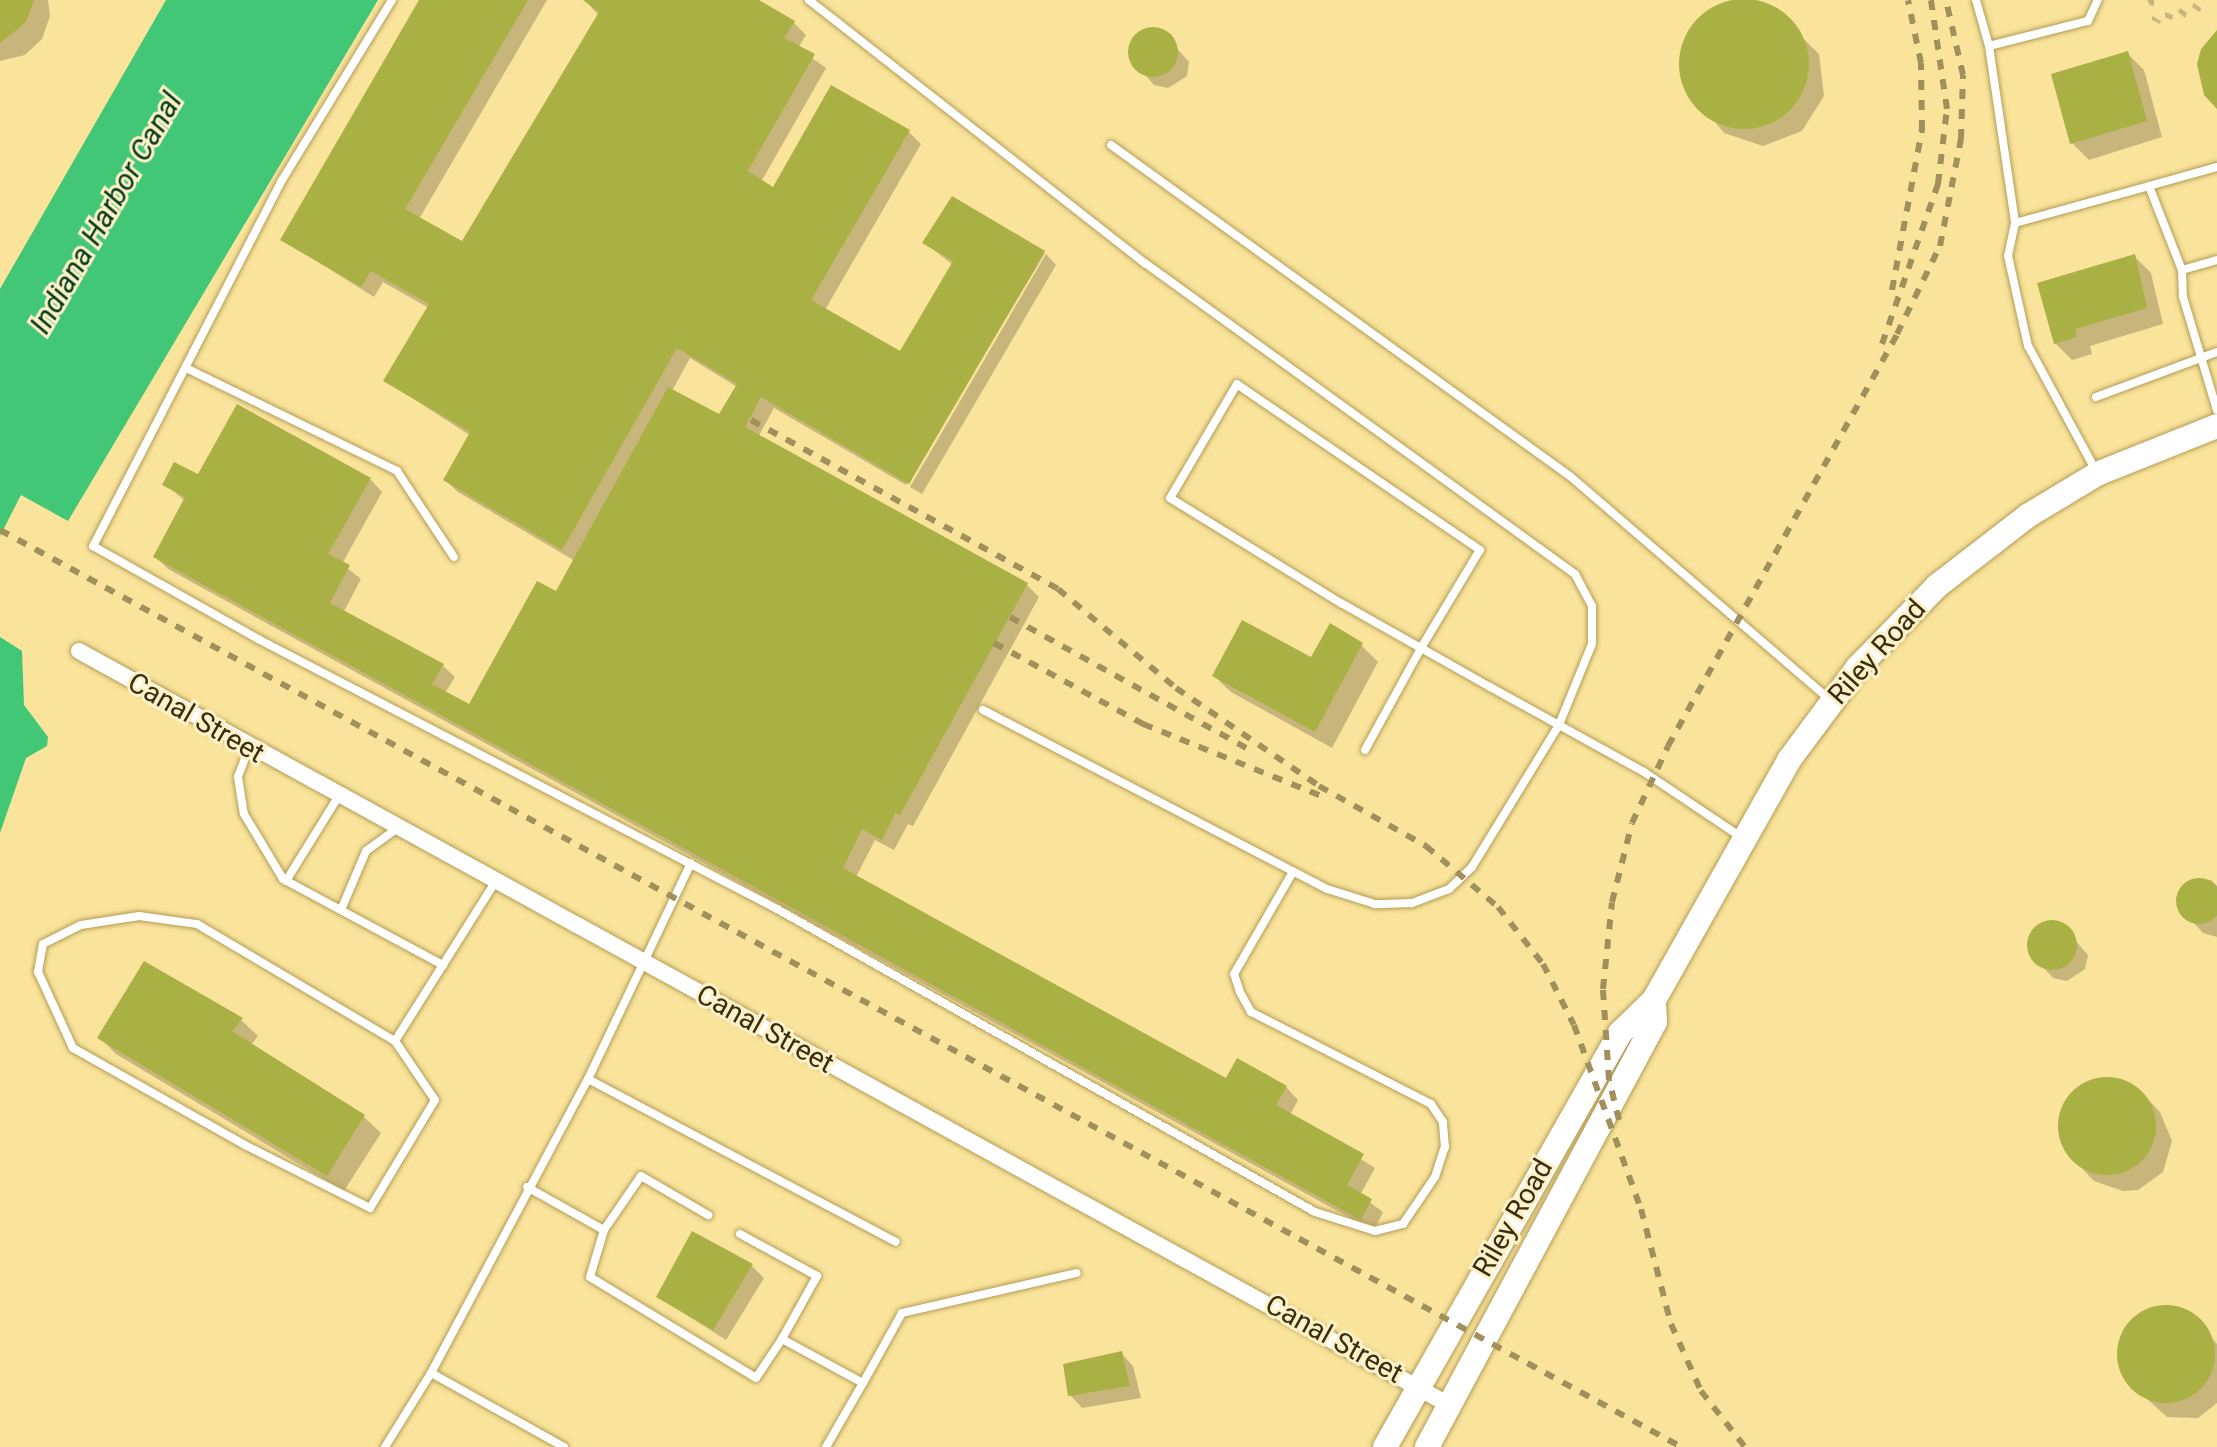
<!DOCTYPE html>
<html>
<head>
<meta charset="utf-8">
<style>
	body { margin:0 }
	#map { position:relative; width:2217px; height:1447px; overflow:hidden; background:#fae39b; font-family:Roboto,sans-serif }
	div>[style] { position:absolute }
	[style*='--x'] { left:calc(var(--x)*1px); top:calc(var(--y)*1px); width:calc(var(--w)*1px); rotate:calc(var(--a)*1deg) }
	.water>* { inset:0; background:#42c776 }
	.shadow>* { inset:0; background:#0003 }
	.building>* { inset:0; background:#a9b044 }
	.round { border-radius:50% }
	.roads { filter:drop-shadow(0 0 2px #b39d57) drop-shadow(0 0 2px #b39d57) }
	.lane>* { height:8px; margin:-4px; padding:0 4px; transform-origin:4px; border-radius:4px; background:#fff }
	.street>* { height:16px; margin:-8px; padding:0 8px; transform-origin:8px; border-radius:8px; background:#fff }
	.secondary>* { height:24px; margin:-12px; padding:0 12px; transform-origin:12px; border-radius:12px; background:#fff }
	.rail>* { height:6px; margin-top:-3px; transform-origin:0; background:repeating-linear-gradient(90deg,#a1905c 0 10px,transparent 0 20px) }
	span { translate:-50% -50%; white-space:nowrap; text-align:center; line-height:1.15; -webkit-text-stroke:6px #fef1c7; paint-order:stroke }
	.street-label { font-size:28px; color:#382f12 }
	.water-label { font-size:30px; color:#023a1b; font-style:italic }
</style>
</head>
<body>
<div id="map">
	<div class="water">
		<div style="clip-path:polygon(166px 0,378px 0,68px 521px,21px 495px,0 536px,0 289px)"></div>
		<div style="clip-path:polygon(0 637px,22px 651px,24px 705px,48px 737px,47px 746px,26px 758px,0 833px)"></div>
	</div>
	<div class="shadow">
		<div style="clip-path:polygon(0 0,48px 0,50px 16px,42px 39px,25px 55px,0 61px)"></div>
		<div style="clip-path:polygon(evenodd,422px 0,547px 0,419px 219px,462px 244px,599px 16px,585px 0,755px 0,794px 23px,806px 35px,798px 48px,826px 68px,761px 182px,773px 189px,909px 132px,921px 144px,825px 310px,900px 354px,953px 265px,925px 243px,952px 199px,1045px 253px,906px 485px,774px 408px,758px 437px,1027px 585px,1039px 597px,913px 826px,908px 824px,894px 850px,875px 840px,856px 877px,1226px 1081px,1286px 1087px,1298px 1100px,1290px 1115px,1375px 1168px,1360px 1195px,1383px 1212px,1374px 1231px,168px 569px,156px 557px,185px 501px,165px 484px,199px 477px,370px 479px,382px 492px,342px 564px,361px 579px,343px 613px,442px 665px,455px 677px,445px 693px,470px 707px,556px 594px,575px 561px,458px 492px,445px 480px,471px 436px,386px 381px,429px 308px,383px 282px,374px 297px,283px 240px,422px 0,690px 358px,737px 387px,719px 416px,672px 391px,690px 358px)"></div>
		<div style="clip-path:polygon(2147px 0,2154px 0,2154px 6px,2150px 5px)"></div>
		<div style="clip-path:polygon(1751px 1px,1771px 7px,1819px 54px,1824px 96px,1802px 131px,1763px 146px,1724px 133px,1683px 82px,1685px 42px,1711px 11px)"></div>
		<div style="clip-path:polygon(2194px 3px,2201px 8px,2200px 12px,2192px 7px)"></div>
		<div style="clip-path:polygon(2180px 8px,2187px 13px,2185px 18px,2178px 12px)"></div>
		<div style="clip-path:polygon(2165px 12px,2173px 15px,2172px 20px,2165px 17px)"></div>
		<div style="clip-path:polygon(2152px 16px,2161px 21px,2160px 24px,2152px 20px)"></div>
		<div style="clip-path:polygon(1148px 30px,1162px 31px,1189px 62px,1187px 76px,1168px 88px,1154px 85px,1131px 59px,1131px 44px)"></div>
		<div style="clip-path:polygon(2127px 53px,2144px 70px,2162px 137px,2089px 160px,2072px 143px)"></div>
		<div style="clip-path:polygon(1046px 254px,1056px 265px,922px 494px,910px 487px)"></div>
		<div style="clip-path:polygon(2134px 256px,2151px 273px,2163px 324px,2090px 346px,2092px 354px,2072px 360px,2055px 343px)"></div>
		<div style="clip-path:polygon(1361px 645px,1378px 662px,1332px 748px,1231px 692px,1214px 676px,1312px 660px)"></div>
		<div style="clip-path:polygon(2211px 880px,2217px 886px,2217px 937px,2203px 933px,2180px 908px,2180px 893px,2189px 881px)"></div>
		<div style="clip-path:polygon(2061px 924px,2088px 955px,2085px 969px,2067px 981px,2053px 978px,2030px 952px,2030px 938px,2039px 926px)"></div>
		<div style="clip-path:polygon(241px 1020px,258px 1036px,251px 1045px,364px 1117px,381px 1133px,344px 1191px,116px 1054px,100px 1038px)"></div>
		<div style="clip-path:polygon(2115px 1079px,2143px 1094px,2160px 1112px,2172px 1141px,2163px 1172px,2138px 1190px,2123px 1191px,2094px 1181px,2066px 1151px,2059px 1121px,2063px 1107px,2084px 1084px)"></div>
		<div style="clip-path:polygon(752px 1266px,764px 1278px,726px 1340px,658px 1297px)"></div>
		<div style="clip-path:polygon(2158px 1307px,2189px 1313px,2217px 1344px,2217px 1403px,2198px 1418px,2167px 1417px,2125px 1379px,2119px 1349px,2123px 1335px,2131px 1322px)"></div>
		<div style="clip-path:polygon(1121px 1353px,1133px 1366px,1141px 1398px,1082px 1408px,1070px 1395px)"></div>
	</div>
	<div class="building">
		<div class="round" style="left:1679px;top:-1px;width:130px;height:130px"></div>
		<div style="clip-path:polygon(0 0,34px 0,26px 22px,0 43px)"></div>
		<div style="clip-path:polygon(419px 0,528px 0,405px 209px,462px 241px,599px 12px,583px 0,759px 0,795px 21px,784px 38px,815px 54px,748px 171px,773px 187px,831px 85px,910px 130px,811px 300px,900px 351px,953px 261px,922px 243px,952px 196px,1045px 251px,909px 484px,761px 397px,745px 427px,1028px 583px,900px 815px,895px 813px,882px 840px,862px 829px,843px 868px,1226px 1078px,1237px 1058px,1287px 1086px,1276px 1105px,1364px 1154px,1347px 1185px,1372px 1199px,1361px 1220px,153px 557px,185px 497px,162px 485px,174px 462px,198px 474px,237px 404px,371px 478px,328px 554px,350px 565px,330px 603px,444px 664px,432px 684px,469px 704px,537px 581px,556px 591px,668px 387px,719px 414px,737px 384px,677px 348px,562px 550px,443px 480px,470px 432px,383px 381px,429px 304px,371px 271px,361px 287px,280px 240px)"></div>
		<div class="round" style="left:1128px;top:27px;width:50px;height:50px"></div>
		<div style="clip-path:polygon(2217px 30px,2217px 109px,2204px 95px,2197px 64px,2201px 49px)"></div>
		<div style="clip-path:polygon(2128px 51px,2147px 121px,2070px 144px,2051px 74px)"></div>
		<div style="clip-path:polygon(2135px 254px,2147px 308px,2075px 329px,2077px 337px,2054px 344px,2037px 283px)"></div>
		<div style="clip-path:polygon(1242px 620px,1311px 657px,1330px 623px,1363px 643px,1315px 732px,1212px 676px)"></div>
		<div class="round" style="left:2176px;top:878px;width:46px;height:46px"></div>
		<div class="round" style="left:2027px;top:920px;width:50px;height:50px"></div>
		<div style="clip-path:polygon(144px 961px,243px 1018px,232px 1031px,365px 1115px,327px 1176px,97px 1038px)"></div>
		<div class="round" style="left:2058px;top:1077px;width:98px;height:98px"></div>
		<div style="clip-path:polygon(692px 1231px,753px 1264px,713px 1330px,656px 1297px)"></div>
		<div class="round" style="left:2117px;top:1305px;width:98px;height:98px"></div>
		<div style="clip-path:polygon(1122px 1351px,1130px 1386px,1068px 1396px,1063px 1364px)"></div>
	</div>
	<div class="roads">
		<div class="lane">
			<div style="--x:392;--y:0;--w:213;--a:121.4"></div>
			<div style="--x:281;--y:182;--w:410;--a:117.3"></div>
			<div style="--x:93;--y:546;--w:189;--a:29.4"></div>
			<div style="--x:258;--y:639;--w:585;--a:27.48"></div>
			<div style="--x:777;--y:909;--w:617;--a:29.39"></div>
			<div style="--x:1315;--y:1212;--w:63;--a:17.6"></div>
			<div style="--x:1375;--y:1231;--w:29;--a:-14"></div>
			<div style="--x:1403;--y:1224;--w:57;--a:-55.8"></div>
			<div style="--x:1435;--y:1177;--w:32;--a:-72"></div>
			<div style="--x:1445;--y:1147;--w:25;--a:-95"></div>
			<div style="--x:1443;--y:1122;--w:22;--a:-124"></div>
			<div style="--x:1431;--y:1104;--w:202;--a:-152.9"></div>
			<div style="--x:1251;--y:1012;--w:23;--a:-119"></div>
			<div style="--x:1240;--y:992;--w:19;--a:-108"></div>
			<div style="--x:1234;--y:974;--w:118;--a:-60"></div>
			<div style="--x:809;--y:0;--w:427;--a:38.1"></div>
			<div style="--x:1145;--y:263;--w:531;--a:35.88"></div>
			<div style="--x:1575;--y:574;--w:36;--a:62"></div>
			<div style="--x:1592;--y:606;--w:38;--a:90"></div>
			<div style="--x:1592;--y:644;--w:87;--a:112.2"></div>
			<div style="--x:1559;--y:725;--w:167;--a:121.5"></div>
			<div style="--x:1472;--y:867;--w:32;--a:136"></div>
			<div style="--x:1449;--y:889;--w:40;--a:159"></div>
			<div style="--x:1412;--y:903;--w:37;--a:178"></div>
			<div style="--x:1375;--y:904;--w:50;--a:-162.6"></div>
			<div style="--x:1327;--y:889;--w:388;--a:-152.5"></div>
			<div style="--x:1976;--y:0;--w:48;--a:74.2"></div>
			<div style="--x:1989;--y:46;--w:179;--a:81.6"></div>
			<div style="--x:1989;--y:46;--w:102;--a:-14.2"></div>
			<div style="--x:2088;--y:21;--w:23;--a:-65"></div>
			<div style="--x:1111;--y:145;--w:567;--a:35.82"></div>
			<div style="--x:1571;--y:477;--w:343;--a:40.7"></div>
			<div style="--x:2149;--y:186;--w:71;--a:-15.6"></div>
			<div style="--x:2182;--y:270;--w:36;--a:-16"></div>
			<div style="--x:186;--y:368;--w:235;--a:26"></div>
			<div style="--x:397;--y:471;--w:103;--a:56.5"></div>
			<div style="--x:2096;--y:397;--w:129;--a:-20.4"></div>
			<div style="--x:2096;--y:471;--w:142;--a:-118.5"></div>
			<div style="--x:2028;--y:346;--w:92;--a:-102.5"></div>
			<div style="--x:2008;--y:256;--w:34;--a:-78"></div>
			<div style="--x:2015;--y:223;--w:139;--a:-15.4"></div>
			<div style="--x:2149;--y:186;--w:90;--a:68.6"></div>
			<div style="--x:2182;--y:270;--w:27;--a:88"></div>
			<div style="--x:2183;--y:297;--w:118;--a:73.3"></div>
			<div style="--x:249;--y:748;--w:31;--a:111"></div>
			<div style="--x:238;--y:777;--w:37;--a:81"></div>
			<div style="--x:244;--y:814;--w:76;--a:59"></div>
			<div style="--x:283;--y:879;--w:182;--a:28.3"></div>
			<div style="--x:1365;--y:750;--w:116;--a:-61.2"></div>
			<div style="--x:1421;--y:648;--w:114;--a:-59"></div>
			<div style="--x:1480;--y:550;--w:294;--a:-145.7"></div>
			<div style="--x:1237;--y:384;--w:132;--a:120.4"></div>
			<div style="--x:1170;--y:498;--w:201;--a:31.6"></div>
			<div style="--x:1341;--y:603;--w:92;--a:29.4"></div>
			<div style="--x:1421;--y:648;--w:79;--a:29.5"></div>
			<div style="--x:1490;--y:687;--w:176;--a:28.9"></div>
			<div style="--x:1644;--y:772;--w:117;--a:33.8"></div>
			<div style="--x:286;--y:881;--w:99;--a:-58.2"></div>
			<div style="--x:341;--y:910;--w:64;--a:-67"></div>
			<div style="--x:366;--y:851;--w:37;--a:-36"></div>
			<div style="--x:395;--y:1041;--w:71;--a:55.9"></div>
			<div style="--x:435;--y:1100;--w:126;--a:121"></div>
			<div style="--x:370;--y:1208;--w:140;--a:-153.3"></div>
			<div style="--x:245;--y:1145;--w:197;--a:-150.6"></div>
			<div style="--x:73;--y:1048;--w:84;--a:-114.7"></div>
			<div style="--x:38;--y:972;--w:28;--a:-80"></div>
			<div style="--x:43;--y:944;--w:42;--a:-26.6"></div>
			<div style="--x:81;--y:925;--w:59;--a:-8.8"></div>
			<div style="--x:139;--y:916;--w:59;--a:7.9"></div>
			<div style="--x:197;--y:924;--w:230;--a:30.6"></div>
			<div style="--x:395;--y:1041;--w:188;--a:-57.8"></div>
			<div style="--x:588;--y:1079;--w:348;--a:27.9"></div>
			<div style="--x:527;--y:1187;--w:88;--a:29.2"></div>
			<div style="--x:604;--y:1230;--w:49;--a:106.6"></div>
			<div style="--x:590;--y:1277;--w:194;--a:31.3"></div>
			<div style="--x:756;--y:1378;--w:47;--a:-56.3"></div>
			<div style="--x:782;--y:1339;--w:92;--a:28.5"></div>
			<div style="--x:863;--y:1383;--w:74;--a:120"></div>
			<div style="--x:604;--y:1230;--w:65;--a:-55.6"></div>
			<div style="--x:641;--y:1176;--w:78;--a:30.2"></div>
			<div style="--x:740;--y:1234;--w:88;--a:28.6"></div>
			<div style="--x:817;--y:1276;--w:72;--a:119.1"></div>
			<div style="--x:863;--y:1383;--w:80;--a:-60.9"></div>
			<div style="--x:902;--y:1313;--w:179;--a:-12.9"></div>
			<div style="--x:385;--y:1447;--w:87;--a:-58.1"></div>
			<div style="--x:564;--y:1447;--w:152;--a:-150.9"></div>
			<div style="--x:431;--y:1373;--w:333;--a:-61.9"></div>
			<div style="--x:588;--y:1079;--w:239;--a:-64.5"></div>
		</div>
		<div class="street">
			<div style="--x:79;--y:651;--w:1566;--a:28.82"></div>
		</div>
		<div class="secondary">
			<div style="--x:1385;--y:1447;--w:476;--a:-60.4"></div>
			<div style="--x:1620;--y:1033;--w:47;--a:-44.1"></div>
			<div style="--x:1654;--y:1000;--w:275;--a:-60.6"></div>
			<div style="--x:1789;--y:760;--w:116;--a:-53.4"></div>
			<div style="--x:1858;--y:667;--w:113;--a:-45.7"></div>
			<div style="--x:1937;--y:586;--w:116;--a:-37.7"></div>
			<div style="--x:2029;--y:515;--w:79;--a:-31.1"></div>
			<div style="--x:2097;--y:474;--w:129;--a:-21.8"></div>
			<div style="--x:1427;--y:1447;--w:482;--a:-61.8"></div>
			<div style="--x:1655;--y:1022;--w:22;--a:-93"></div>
		</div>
	</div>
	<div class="rail">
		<div style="--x:1892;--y:290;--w:163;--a:-79.4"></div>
		<div style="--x:1922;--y:130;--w:67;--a:-90.9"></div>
		<div style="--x:1921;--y:63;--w:64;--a:-101.7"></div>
		<div style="--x:1882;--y:344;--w:170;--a:-70.7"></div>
		<div style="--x:1938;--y:184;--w:76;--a:-83.2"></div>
		<div style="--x:1947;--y:109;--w:110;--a:-98.4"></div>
		<div style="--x:751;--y:420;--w:350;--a:28.8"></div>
		<div style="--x:1058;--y:589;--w:154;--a:40"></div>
		<div style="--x:1176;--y:688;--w:173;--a:34.4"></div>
		<div style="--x:1319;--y:786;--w:123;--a:29.3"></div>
		<div style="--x:1426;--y:846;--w:94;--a:40.3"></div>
		<div style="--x:1498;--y:907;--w:73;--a:51.7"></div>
		<div style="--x:1543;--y:964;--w:68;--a:63.1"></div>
		<div style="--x:1574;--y:1025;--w:196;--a:70"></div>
		<div style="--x:1641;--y:1209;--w:119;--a:75.4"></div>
		<div style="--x:1671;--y:1324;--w:73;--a:65.9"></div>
		<div style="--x:1701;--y:1391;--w:71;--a:51.8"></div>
		<div style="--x:0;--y:530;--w:1915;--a:28.61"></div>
		<div style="--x:1010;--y:617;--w:272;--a:29"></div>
		<div style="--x:994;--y:643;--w:170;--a:28.5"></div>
		<div style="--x:1143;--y:724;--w:195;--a:22"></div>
		<div style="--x:1619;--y:1120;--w:41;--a:-104"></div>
		<div style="--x:1609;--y:1080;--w:91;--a:-93.8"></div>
		<div style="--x:1603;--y:989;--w:87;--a:-84.1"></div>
		<div style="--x:1612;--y:902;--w:81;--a:-75.8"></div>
		<div style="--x:1632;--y:823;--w:85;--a:-64.9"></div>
		<div style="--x:1668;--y:746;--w:471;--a:-60.9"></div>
		<div style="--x:1897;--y:334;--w:98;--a:-64"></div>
		<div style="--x:1940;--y:246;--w:109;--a:-78.9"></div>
		<div style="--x:1961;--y:139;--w:64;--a:-88.2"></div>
		<div style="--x:1963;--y:75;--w:77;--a:-102.8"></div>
	</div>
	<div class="street-label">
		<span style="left:1877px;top:652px;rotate:-48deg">Riley Road</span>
		<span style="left:196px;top:718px;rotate:30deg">Canal Street</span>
		<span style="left:765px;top:1029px;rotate:29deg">Canal Street</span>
		<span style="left:1513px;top:1218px;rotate:-60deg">Riley Road</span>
		<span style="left:1334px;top:1339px;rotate:29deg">Canal Street</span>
	</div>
	<div class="water-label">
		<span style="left:106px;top:213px;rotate:-60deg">Indiana Harbor Canal</span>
	</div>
</div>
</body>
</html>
